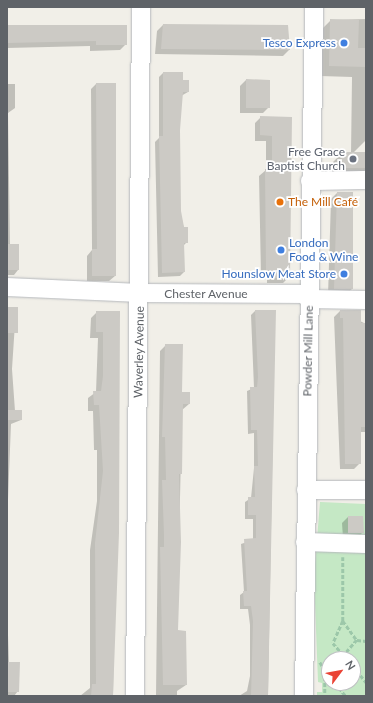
<!DOCTYPE html>
<html>
<head>
<meta charset="utf-8">
<style>
	body { margin:0 }
	#map { position:relative; width:373px; height:703px; overflow:hidden; background:#f1efe8; font-family:Lato,sans-serif }
	div>[style] { position:absolute }
	[style*='--x'] { left:calc(var(--x)*1px); top:calc(var(--y)*1px); width:calc(var(--w)*1px); rotate:calc(var(--a)*1deg) }
	.green>* { inset:0; background:#c5e8c5 }
	.shadow>* { inset:0; background:#0003 }
	.building>* { inset:0; background:#cccac5 }
	.path>* { height:2.5px; margin-top:-1.25px; transform-origin:0; background:repeating-linear-gradient(90deg,#9cc7a9 0 4px,transparent 0 6px) }
	.roads { filter:drop-shadow(0 0 1px #b5b8bc) drop-shadow(0 0 1px #b5b8bc) }
	.minor>* { height:18px; margin:-9px; padding:0 9px; transform-origin:9px; border-radius:9px; background:#fff }
	.dots>* { width:11px; height:11px; translate:-50% -50%; box-sizing:border-box; border:2px solid #fff; border-radius:50% }
	span { translate:-50% -50%; white-space:nowrap; text-align:center; line-height:1.15; -webkit-text-stroke:3.5px #fff; paint-order:stroke }
	.shop-label { font-size:12px; color:#366cbe }
	.right { translate:-100% -50%; text-align:right }
	.left { translate:0 -50%; text-align:left }
	.worship-label { font-size:12px; color:#5b616d }
	.food-label { font-size:12px; color:#c56008 }
	.street-label { font-size:12px; color:#5f6368 }
	.frame { position:absolute; inset:0; border:8px solid #5f6368; pointer-events:none }
	.north { position:absolute; left:321px; top:651px; width:40px; height:40px; box-sizing:border-box; background:#fff; border:1px solid #bfc1c3; border-radius:50%; rotate:58deg; font-size:11px; font-weight:700; line-height:16px; text-align:center; color:#5f6368 }
	.north::after { content:''; display:block; margin:auto; width:14px; height:18px; background:#ea4335; clip-path:polygon(50% 0,100% 100%,50% 72%,0 100%) }
</style>
</head>
<body>
<div id="map">
	<div class="green">
		<div style="clip-path:polygon(evenodd,320px 502px,366px 504px,366px 696px,317px 696px,317px 692px,322px 692px,322px 683px,318px 682px,314px 577px,320px 502px,329px 659px,353px 659px,353px 683px,329px 683px,329px 659px)"></div>
	</div>
	<div class="shadow">
		<div style="clip-path:polygon(366px 19px,366px 140px,353px 153px,366px 153px,366px 178px,332px 177px,333px 162px,342px 153px,351px 153px,352px 77px,320px 76px,321px 30px,331px 20px)"></div>
		<div style="clip-path:polygon(163px 25px,289px 50px,283px 56px,155px 54px,157px 31px)"></div>
		<div style="clip-path:polygon(7px 26px,126px 44px,120px 50px,90px 51px,90px 46px,7px 48px)"></div>
		<div style="clip-path:polygon(163px 73px,182px 81px,188px 92px,181px 96px,179px 130px,180px 211px,187px 242px,183px 246px,184px 272px,180px 276px,158px 277px,155px 142px,159px 138px,159px 77px)"></div>
		<div style="clip-path:polygon(246px 80px,269px 81px,269px 107px,263px 113px,240px 113px,240px 86px)"></div>
		<div style="clip-path:polygon(7px 84px,15px 84px,15px 108px,8px 113px,10px 245px,18px 270px,14px 275px,7px 275px)"></div>
		<div style="clip-path:polygon(96px 84px,115px 276px,109px 281px,87px 281px,87px 256px,92px 250px,91px 89px)"></div>
		<div style="clip-path:polygon(261px 117px,291px 118px,289px 277px,283px 283px,267px 283px,267px 276px,261px 276px,259px 176px,266px 170px,266px 141px,255px 141px,255px 123px)"></div>
		<div style="clip-path:polygon(337px 193px,352px 289px,345px 295px,328px 295px,331px 199px)"></div>
		<div style="clip-path:polygon(7px 308px,16px 308px,12px 369px,15px 411px,21px 420px,11px 424px,7px 525px)"></div>
		<div style="clip-path:polygon(255px 311px,275px 311px,268px 696px,239px 696px,247px 691px,250px 676px,250px 625px,248px 609px,240px 609px,240px 595px,244px 592px,241px 544px,253px 540px,253px 519px,245px 519px,245px 502px,251px 498px,254px 468px,254px 433px,248px 434px,247px 391px,254px 388px,251px 315px)"></div>
		<div style="clip-path:polygon(340px 311px,366px 324px,366px 432px,360px 432px,360px 463px,354px 469px,340px 469px,334px 317px)"></div>
		<div style="clip-path:polygon(97px 312px,119px 312px,113px 696px,80px 696px,90px 688px,90px 550px,97px 501px,97px 450px,94px 450px,93px 411px,88px 411px,88px 398px,96px 392px,98px 338px,90px 338px,91px 318px)"></div>
		<div style="clip-path:polygon(166px 345px,181px 393px,189px 404px,182px 410px,177px 631px,186px 685px,177px 691px,177px 696px,156px 696px,160px 351px)"></div>
		<div style="clip-path:polygon(348px 517px,363px 532px,357px 538px,343px 538px,342px 523px)"></div>
		<div style="clip-path:polygon(7px 606px,9px 663px,18px 691px,14px 696px,7px 696px)"></div>
	</div>
	<div class="building">
		<div style="clip-path:polygon(330px 19px,359px 20px,358px 48px,366px 48px,366px 67px,329px 66px)"></div>
		<div style="clip-path:polygon(163px 24px,288px 25px,290px 50px,161px 49px)"></div>
		<div style="clip-path:polygon(7px 25px,127px 25px,127px 45px,96px 45px,96px 41px,7px 43px)"></div>
		<div style="clip-path:polygon(163px 72px,183px 72px,183px 80px,189px 80px,189px 92px,183px 92px,180px 130px,181px 211px,184px 227px,188px 227px,188px 243px,184px 243px,185px 272px,162px 273px,159px 136px,163px 136px)"></div>
		<div style="clip-path:polygon(246px 79px,270px 80px,270px 108px,246px 108px)"></div>
		<div style="clip-path:polygon(96px 83px,116px 83px,116px 276px,92px 276px,92px 249px,97px 249px)"></div>
		<div style="clip-path:polygon(260px 116px,292px 117px,290px 278px,272px 278px,272px 270px,266px 270px,265px 169px,272px 169px,272px 136px,260px 135px)"></div>
		<div style="clip-path:polygon(342px 152px,366px 152px,366px 168px,341px 168px)"></div>
		<div style="clip-path:polygon(337px 192px,353px 192px,353px 289px,334px 289px)"></div>
		<div style="clip-path:polygon(7px 244px,19px 244px,19px 270px,7px 270px)"></div>
		<div style="clip-path:polygon(7px 307px,18px 307px,18px 333px,7px 333px)"></div>
		<div style="clip-path:polygon(255px 310px,276px 310px,268px 696px,251px 696px,253px 621px,251px 606px,244px 606px,243px 591px,247px 591px,244px 539px,256px 538px,256px 515px,248px 515px,248px 497px,255px 497px,254px 466px,258px 466px,257px 430px,251px 430px,250px 387px,257px 387px,258px 377px)"></div>
		<div style="clip-path:polygon(340px 310px,361px 310px,361px 323px,366px 323px,366px 427px,361px 427px,361px 464px,345px 464px,343px 318px,340px 318px)"></div>
		<div style="clip-path:polygon(96px 311px,120px 311px,119px 533px,113px 696px,91px 696px,92px 684px,96px 684px,95px 543px,103px 471px,99px 405px,94px 405px,93px 391px,101px 391px,103px 376px,103px 332px,96px 332px)"></div>
		<div style="clip-path:polygon(165px 344px,183px 344px,182px 392px,190px 392px,190px 404px,183px 404px,182px 474px,179px 474px,181px 542px,178px 630px,186px 631px,187px 685px,163px 685px,160px 547px,164px 547px,164px 535px,162px 480px,166px 480px,165px 437px,162px 437px)"></div>
		<div style="clip-path:polygon(7px 410px,22px 410px,22px 420px,7px 420px)"></div>
		<div style="clip-path:polygon(348px 516px,363px 516px,364px 533px,348px 533px)"></div>
		<div style="clip-path:polygon(7px 662px,20px 662px,19px 692px,7px 692px)"></div>
	</div>
	<div class="path">
		<div style="--x:343;--y:557;--w:64;--a:90"></div>
		<div style="--x:343;--y:621;--w:24;--a:114"></div>
		<div style="--x:333;--y:643;--w:21;--a:49"></div>
		<div style="--x:343;--y:621;--w:24;--a:54"></div>
		<div style="--x:357;--y:640;--w:20;--a:131"></div>
		<div style="--x:357;--y:640;--w:9;--a:6"></div>
		<div style="--x:320;--y:662;--w:10;--a:61"></div>
		<div style="--x:325;--y:671;--w:25;--a:90"></div>
		<div style="--x:353;--y:666;--w:21;--a:51"></div>
		<div style="--x:325;--y:672;--w:6;--a:45"></div>
		<div style="--x:335;--y:683;--w:17;--a:50"></div>
	</div>
	<div class="roads">
		<div class="minor">
			<div style="--x:310;--y:181;--w:56;--a:-1"></div>
			<div style="--x:7;--y:287;--w:133;--a:2.6"></div>
			<div style="--x:140;--y:293;--w:168;--a:0.3"></div>
			<div style="--x:308;--y:299;--w:58;--a:1"></div>
			<div style="--x:306;--y:490;--w:60;--a:0"></div>
			<div style="--x:305;--y:542;--w:61;--a:1.9"></div>
			<div style="--x:135;--y:696;--w:689;--a:-89.5"></div>
			<div style="--x:304;--y:696;--w:689;--a:-89.17"></div>
		</div>
	</div>
	<div class="dots">
		<div style="left:344px;top:43px;background:#3f7fe0"></div>
		<div style="left:353px;top:159px;background:#6b7280"></div>
		<div style="left:280px;top:202px;background:#e8710a"></div>
		<div style="left:281px;top:250px;background:#3f7fe0"></div>
		<div style="left:344px;top:274px;background:#3f7fe0"></div>
	</div>
	<div class="shop-label">
		<span class="right" style="left:336px;top:43px">Tesco Express</span>
		<span class="left" style="left:289px;top:250px">London<br>Food &amp; Wine</span>
		<span class="right" style="left:336px;top:274px">Hounslow Meat Store</span>
	</div>
	<div class="worship-label">
		<span class="right" style="left:345px;top:159px">Free Grace<br>Baptist Church</span>
	</div>
	<div class="food-label">
		<span class="left" style="left:288px;top:202px">The Mill Café</span>
	</div>
	<div class="street-label">
		<span style="left:206px;top:294px">Chester Avenue</span>
		<span style="left:308px;top:351px;rotate:-89deg">Powder Mill Lane</span>
		<span style="left:139px;top:352px;rotate:-89deg">Waverley Avenue</span>
	</div>
	<div class="frame"></div>
	<div class="north">N</div>
</div>
</body>
</html>
